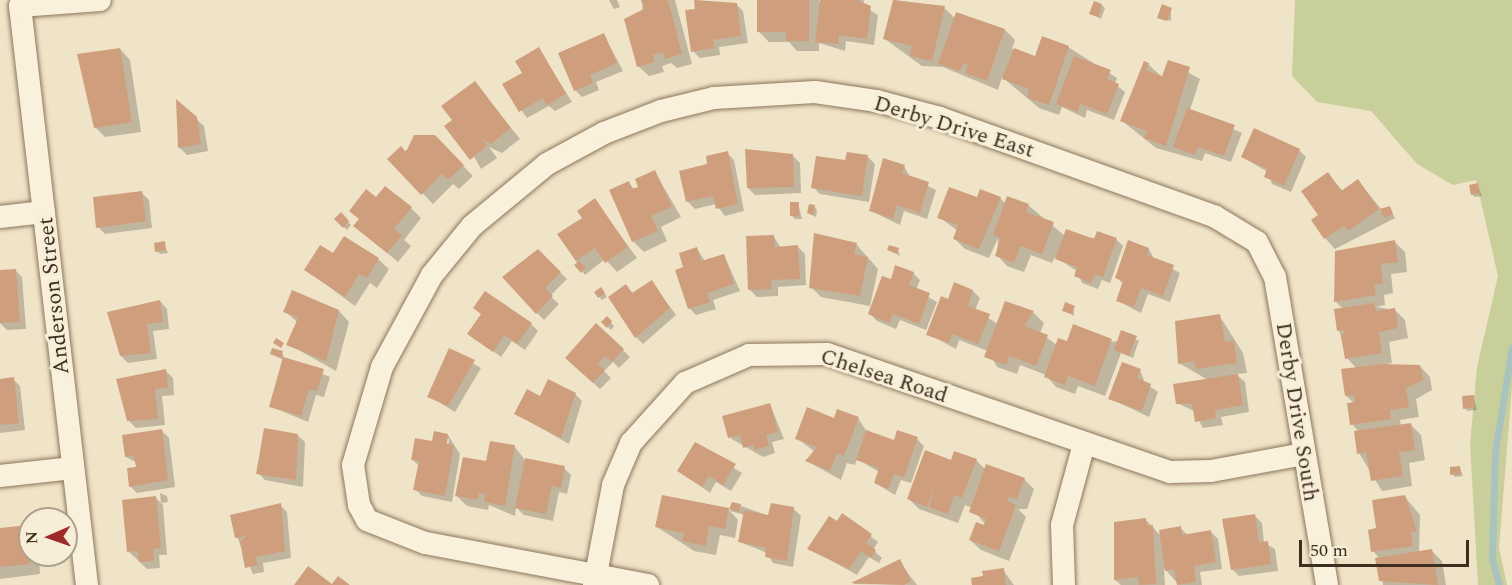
<!DOCTYPE html>
<html>
<head>
<meta charset="utf-8">
<style>
	body { margin:0 }
	#map { position:relative; width:1512px; height:585px; overflow:hidden; background:#f0e4c8; font-family:Spectral,serif }
	div>[style] { position:absolute }
	[style*='--x'] { left:calc(var(--x)*1px); top:calc(var(--y)*1px); width:calc(var(--w)*1px); rotate:calc(var(--a)*1deg) }
	.green>* { inset:0; background:#c9cf9b }
	.shadow>* { inset:0; background:#0003 }
	.stream>* { height:7px; margin:-3.5px; padding:0 3.5px; transform-origin:3.5px; border-radius:3.5px; background:#a9c4bc }
	.building>* { inset:0; background:#cf9f7d }
	.roads { filter:drop-shadow(0 0 2px #8d765c) drop-shadow(0 0 2px #8d765c) }
	.street>* { height:22px; margin:-11px; padding:0 11px; transform-origin:11px; border-radius:11px; background:#faf1dc }
	span { translate:-50% -50%; white-space:nowrap; text-align:center; line-height:1.15; -webkit-text-stroke:6px #f7eed8; paint-order:stroke }
	.street-label { font-size:22px; color:#3d2e20 }
	.north { position:absolute; left:18px; top:507px; width:60px; height:60px; box-sizing:border-box; background:#f7eed8; border:2px solid #ada18e; border-radius:50%; rotate:268deg; font-size:16px; font-weight:700; line-height:24px; text-align:center; color:#3d2e20 }
	.north::after { content:''; display:block; margin:auto; width:21px; height:27px; background:#9e2a2b; clip-path:polygon(50% 0,100% 100%,50% 72%,0 100%) }
	.scale { position:absolute; left:1299px; top:540px; width:170px; height:27px; box-sizing:border-box; border:3px solid #3d2e20; border-top:0; padding-left:8px; font-size:18px; line-height:21px; white-space:nowrap; color:#3d2e20; -webkit-text-stroke:4px #f7eed8; paint-order:stroke }
</style>
</head>
<body>
<div id="map">
	<div class="green">
		<div style="clip-path:polygon(1295px 0,1512px 0,1512px 388px,1499px 548px,1507px 585px,1478px 585px,1470px 445px,1477px 367px,1498px 276px,1476px 180px,1453px 185px,1417px 164px,1371px 111px,1317px 102px,1292px 76px)"></div>
	</div>
	<div class="shadow">
		<div style="clip-path:polygon(609px 0,617px 0,620px 7px,614px 9px)"></div>
		<div style="clip-path:polygon(643px 0,675px 0,692px 64px,677px 68px,671px 63px,662px 66px,664px 72px,649px 76px,638px 66px)"></div>
		<div style="clip-path:polygon(695px 0,736px 4px,743px 11px,748px 43px,719px 47px,720px 55px,700px 58px,693px 51px)"></div>
		<div style="clip-path:polygon(758px 0,819px 0,821px 8px,840px 0,864px 0,863px 6px,878px 15px,874px 45px,846px 41px,845px 51px,819px 43px,819px 51px,797px 51px,789px 42px,769px 42px,758px 31px)"></div>
		<div style="clip-path:polygon(894px 0,944px 8px,955px 18px,1005px 30px,1015px 40px,1012px 49px,1036px 58px,1068px 47px,1117px 78px,1115px 84px,1125px 92px,1114px 120px,1087px 110px,1085px 118px,1062px 107px,1059px 115px,1039px 108px,1002px 77px,998px 90px,943px 67px,922px 66px,885px 39px)"></div>
		<div style="clip-path:polygon(1102px 5px,1105px 8px,1101px 19px,1091px 13px)"></div>
		<div style="clip-path:polygon(1171px 9px,1171px 21px,1160px 17px)"></div>
		<div style="clip-path:polygon(604px 35px,623px 71px,596px 82px,599px 90px,582px 97px,575px 90px)"></div>
		<div style="clip-path:polygon(120px 49px,130px 60px,141px 132px,105px 137px,95px 127px)"></div>
		<div style="clip-path:polygon(539px 49px,572px 102px,555px 111px,549px 106px,527px 118px,504px 85px,524px 74px)"></div>
		<div style="clip-path:polygon(1169px 62px,1200px 79px,1190px 110px,1242px 133px,1231px 162px,1205px 153px,1202px 161px,1156px 148px,1121px 120px,1148px 64px,1163px 78px)"></div>
		<div style="clip-path:polygon(475px 83px,520px 139px,502px 153px,489px 147px,497px 158px,481px 169px,454px 121px)"></div>
		<div style="clip-path:polygon(177px 102px,204px 126px,208px 151px,187px 155px,180px 148px)"></div>
		<div style="clip-path:polygon(434px 136px,473px 176px,459px 189px,453px 184px,433px 204px,389px 159px)"></div>
		<div style="clip-path:polygon(1299px 150px,1306px 157px,1291px 192px,1272px 184px,1268px 172px,1242px 157px)"></div>
		<div style="clip-path:polygon(727px 153px,734px 160px,744px 211px,725px 216px,716px 204px,695px 209px,688px 202px,709px 165px)"></div>
		<div style="clip-path:polygon(793px 156px,800px 163px,801px 193px,755px 195px,748px 188px)"></div>
		<div style="clip-path:polygon(868px 157px,875px 164px,869px 202px,820px 194px,813px 187px,847px 162px)"></div>
		<div style="clip-path:polygon(904px 166px,910px 177px,936px 190px,927px 219px,904px 211px,900px 225px,871px 211px)"></div>
		<div style="clip-path:polygon(655px 172px,681px 217px,661px 227px,667px 241px,644px 252px,633px 241px,629px 183px,635px 190px)"></div>
		<div style="clip-path:polygon(1328px 174px,1343px 191px,1358px 181px,1382px 210px,1389px 207px,1395px 218px,1335px 249px,1325px 238px,1320px 215px)"></div>
		<div style="clip-path:polygon(1477px 185px,1482px 196px,1475px 197px,1472px 194px)"></div>
		<div style="clip-path:polygon(142px 193px,149px 200px,152px 228px,105px 234px,98px 227px)"></div>
		<div style="clip-path:polygon(1000px 198px,1006px 204px,1028px 205px,1065px 236px,1116px 239px,1123px 246px,1110px 283px,1102px 280px,1098px 289px,1082px 283px,1077px 271px,1055px 257px,1052px 263px,1031px 255px,1024px 272px,1007px 266px,997px 255px,998px 238px,989px 258px,965px 249px,955px 239px,958px 231px,939px 217px,978px 199px)"></div>
		<div style="clip-path:polygon(376px 199px,411px 208px,421px 218px,404px 240px,411px 246px,398px 262px,355px 226px,360px 220px,351px 211px)"></div>
		<div style="clip-path:polygon(595px 200px,637px 258px,617px 272px,605px 259px,585px 275px,559px 235px,584px 218px)"></div>
		<div style="clip-path:polygon(798px 203px,802px 219px,795px 219px,791px 215px)"></div>
		<div style="clip-path:polygon(814px 206px,817px 210px,816px 217px,808px 213px)"></div>
		<div style="clip-path:polygon(341px 214px,351px 225px,347px 230px,336px 219px)"></div>
		<div style="clip-path:polygon(774px 237px,781px 248px,798px 247px,805px 254px,806px 285px,778px 287px,778px 296px,757px 297px,750px 290px)"></div>
		<div style="clip-path:polygon(1394px 241px,1405px 252px,1407px 272px,1391px 274px,1393px 293px,1384px 295px,1385px 305px,1376px 307px,1395px 310px,1405px 320px,1408px 338px,1389px 342px,1392px 363px,1370px 367px,1420px 366px,1430px 377px,1432px 390px,1416px 399px,1419px 417px,1400px 420px,1401px 426px,1410px 424px,1421px 435px,1425px 460px,1409px 463px,1412px 486px,1382px 491px,1359px 453px,1359px 432px,1352px 424px,1354px 403px,1346px 396px,1358px 370px,1347px 358px,1339px 330px,1343px 309px,1336px 302px)"></div>
		<div style="clip-path:polygon(164px 243px,168px 253px,160px 254px,157px 251px)"></div>
		<div style="clip-path:polygon(856px 244px,878px 269px,870px 306px,821px 297px,811px 287px)"></div>
		<div style="clip-path:polygon(697px 249px,705px 261px,724px 255px,740px 291px,713px 300px,716px 309px,696px 315px,689px 308px,685px 268px)"></div>
		<div style="clip-path:polygon(898px 249px,900px 256px,889px 250px)"></div>
		<div style="clip-path:polygon(1149px 249px,1154px 259px,1180px 273px,1170px 302px,1148px 294px,1141px 313px,1118px 301px,1124px 285px,1116px 277px)"></div>
		<div style="clip-path:polygon(538px 251px,567px 279px,550px 296px,559px 304px,544px 320px,537px 313px)"></div>
		<div style="clip-path:polygon(333px 255px,378px 259px,389px 269px,377px 288px,370px 283px,355px 306px,306px 270px)"></div>
		<div style="clip-path:polygon(15px 270px,22px 277px,26px 329px,7px 330px,0 323px,0 282px)"></div>
		<div style="clip-path:polygon(913px 273px,920px 280px,916px 290px,937px 302px,926px 330px,900px 320px,896px 329px,877px 321px,870px 314px)"></div>
		<div style="clip-path:polygon(652px 282px,676px 315px,643px 344px,636px 337px,626px 286px,634px 294px)"></div>
		<div style="clip-path:polygon(973px 291px,980px 298px,975px 310px,998px 324px,1006px 303px,1034px 313px,1044px 323px,1040px 333px,1057px 345px,1139px 340px,1133px 358px,1121px 353px,1105px 396px,1078px 386px,1075px 394px,1056px 387px,1046px 375px,1020px 365px,1017px 374px,997px 367px,988px 351px,959px 340px,956px 349px,928px 334px,949px 301px)"></div>
		<div style="clip-path:polygon(604px 292px,607px 297px,602px 300px,596px 293px)"></div>
		<div style="clip-path:polygon(160px 301px,167px 309px,169px 329px,153px 331px,157px 359px,128px 363px,121px 356px,144px 304px)"></div>
		<div style="clip-path:polygon(1074px 307px,1074px 316px,1063px 310px)"></div>
		<div style="clip-path:polygon(475px 308px,531px 324px,538px 331px,525px 350px,512px 341px,501px 357px,469px 333px,482px 315px)"></div>
		<div style="clip-path:polygon(285px 311px,339px 311px,349px 322px,336px 371px,288px 344px,297px 322px)"></div>
		<div style="clip-path:polygon(1219px 315px,1243px 353px,1247px 373px,1236px 374px,1245px 382px,1249px 412px,1221px 417px,1223px 425px,1203px 428px,1194px 411px,1177px 403px,1208px 380px,1179px 363px)"></div>
		<div style="clip-path:polygon(607px 318px,614px 326px,611px 330px,603px 322px)"></div>
		<div style="clip-path:polygon(450px 350px,481px 368px,455px 412px,429px 396px)"></div>
		<div style="clip-path:polygon(623px 350px,630px 357px,619px 368px,613px 362px,604px 371px,611px 378px,600px 389px,574px 365px)"></div>
		<div style="clip-path:polygon(282px 353px,285px 359px,330px 377px,324px 397px,316px 395px,308px 422px,270px 406px,284px 360px,271px 354px)"></div>
		<div style="clip-path:polygon(1140px 370px,1145px 383px,1158px 392px,1149px 417px,1109px 398px)"></div>
		<div style="clip-path:polygon(166px 371px,173px 378px,174px 395px,162px 396px,165px 425px,136px 428px,129px 421px)"></div>
		<div style="clip-path:polygon(13px 379px,20px 386px,25px 430px,0 433px,0 380px)"></div>
		<div style="clip-path:polygon(575px 394px,582px 401px,569px 444px,516px 414px,541px 398px)"></div>
		<div style="clip-path:polygon(1473px 396px,1477px 410px,1468px 411px,1464px 408px)"></div>
		<div style="clip-path:polygon(770px 404px,784px 439px,772px 442px,775px 453px,763px 457px,730px 438px)"></div>
		<div style="clip-path:polygon(858px 418px,867px 432px,895px 442px,917px 439px,924px 446px,911px 483px,901px 480px,895px 495px,875px 483px,879px 472px,857px 459px,855px 465px,847px 463px,841px 480px,807px 461px,815px 452px,797px 438px,835px 420px)"></div>
		<div style="clip-path:polygon(162px 431px,169px 438px,175px 487px,137px 493px,130px 486px,137px 463px,126px 457px)"></div>
		<div style="clip-path:polygon(297px 435px,305px 442px,303px 487px,265px 480px,258px 473px)"></div>
		<div style="clip-path:polygon(evenodd,448px 435px,460px 454px,452px 502px,422px 496px,415px 489px,419px 466px,412px 459px,448px 435px,446px 439px,449px 439px,447px 452px,446px 439px)"></div>
		<div style="clip-path:polygon(695px 444px,742px 473px,731px 491px,716px 482px,710px 493px,679px 471px)"></div>
		<div style="clip-path:polygon(515px 447px,525px 460px,564px 468px,571px 475px,567px 494px,559px 492px,553px 521px,524px 515px,516px 507px,515px 516px,489px 505px,488px 510px,467px 506px,457px 496px,487px 463px)"></div>
		<div style="clip-path:polygon(976px 460px,986px 470px,1024px 479px,1034px 489px,1027px 509px,1018px 509px,1026px 517px,1009px 561px,981px 550px,970px 540px,985px 524px,972px 508px,965px 505px,958px 523px,919px 509px,909px 499px,952px 462px)"></div>
		<div style="clip-path:polygon(1459px 467px,1463px 476px,1455px 477px,1452px 474px)"></div>
		<div style="clip-path:polygon(160px 493px,167px 496px,168px 502px,161px 503px)"></div>
		<div style="clip-path:polygon(1404px 496px,1420px 515px,1419px 553px,1432px 551px,1442px 561px,1446px 585px,1383px 585px,1380px 559px,1373px 551px,1378px 530px)"></div>
		<div style="clip-path:polygon(156px 498px,163px 505px,167px 555px,159px 555px,160px 568px,147px 569px,128px 551px)"></div>
		<div style="clip-path:polygon(733px 503px,769px 516px,794px 509px,801px 516px,793px 567px,773px 563px,767px 553px,740px 542px,745px 515px,730px 511px)"></div>
		<div style="clip-path:polygon(280px 505px,287px 512px,291px 558px,263px 563px,264px 572px,253px 574px,237px 537px)"></div>
		<div style="clip-path:polygon(728px 509px,738px 520px,735px 538px,720px 535px,716px 555px,694px 551px,657px 527px)"></div>
		<div style="clip-path:polygon(843px 515px,878px 542px,873px 550px,882px 558px,879px 563px,869px 557px,857px 575px,809px 548px)"></div>
		<div style="clip-path:polygon(1255px 516px,1262px 523px,1264px 543px,1275px 549px,1278px 571px,1239px 576px,1232px 569px)"></div>
		<div style="clip-path:polygon(1145px 519px,1161px 536px,1180px 528px,1188px 535px,1211px 532px,1218px 539px,1222px 569px,1200px 572px,1202px 585px,1179px 585px,1164px 568px,1165px 585px,1121px 585px,1115px 580px)"></div>
		<div style="clip-path:polygon(27px 526px,30px 555px,39px 555px,40px 574px,0 579px,0 530px)"></div>
		<div style="clip-path:polygon(899px 561px,917px 585px,853px 584px)"></div>
		<div style="clip-path:polygon(1003px 570px,1014px 585px,974px 585px,973px 579px)"></div>
	</div>
	<div class="stream">
		<div style="--x:1499;--y:585;--w:27;--a:-105"></div>
		<div style="--x:1492;--y:559;--w:108;--a:-88.4"></div>
		<div style="--x:1495;--y:451;--w:105;--a:-80.7"></div>
	</div>
	<div class="building">
		<div style="clip-path:polygon(641px 0,668px 0,682px 54px,665px 59px,663px 52px,653px 55px,655px 62px,637px 67px,624px 19px,644px 9px)"></div>
		<div style="clip-path:polygon(694px 0,737px 3px,741px 36px,713px 40px,714px 48px,691px 52px,685px 10px,695px 9px)"></div>
		<div style="clip-path:polygon(757px 0,809px 0,809px 41px,786px 41px,786px 32px,757px 32px)"></div>
		<div style="clip-path:polygon(820px 0,857px 0,871px 6px,867px 39px,839px 35px,838px 44px,815px 42px)"></div>
		<div style="clip-path:polygon(893px 0,945px 6px,932px 61px,910px 56px,912px 46px,883px 39px)"></div>
		<div style="clip-path:polygon(1094px 1px,1102px 4px,1098px 17px,1089px 14px)"></div>
		<div style="clip-path:polygon(1162px 4px,1172px 8px,1167px 21px,1157px 18px)"></div>
		<div style="clip-path:polygon(956px 12px,1005px 29px,987px 81px,965px 73px,968px 65px,963px 64px,960px 71px,938px 64px)"></div>
		<div style="clip-path:polygon(604px 33px,617px 63px,590px 75px,593px 83px,574px 91px,558px 53px)"></div>
		<div style="clip-path:polygon(1042px 36px,1069px 46px,1049px 105px,1027px 98px,1029px 89px,1002px 79px,1014px 48px,1035px 56px)"></div>
		<div style="clip-path:polygon(539px 47px,566px 94px,547px 105px,543px 98px,519px 112px,502px 84px,522px 73px,515px 61px)"></div>
		<div style="clip-path:polygon(120px 48px,132px 122px,94px 128px,77px 54px)"></div>
		<div style="clip-path:polygon(1074px 56px,1111px 70px,1107px 79px,1119px 84px,1107px 114px,1080px 104px,1078px 112px,1056px 104px)"></div>
		<div style="clip-path:polygon(1168px 60px,1190px 67px,1166px 146px,1144px 138px,1147px 131px,1120px 121px,1144px 61px,1149px 63px,1146px 70px,1162px 76px)"></div>
		<div style="clip-path:polygon(475px 81px,511px 128px,491px 144px,482px 139px,487px 146px,470px 160px,444px 126px,452px 120px,441px 106px)"></div>
		<div style="clip-path:polygon(176px 99px,197px 117px,201px 144px,178px 148px)"></div>
		<div style="clip-path:polygon(1187px 108px,1235px 125px,1224px 156px,1198px 147px,1195px 155px,1173px 147px)"></div>
		<div style="clip-path:polygon(1254px 128px,1300px 149px,1284px 186px,1264px 177px,1267px 169px,1241px 157px)"></div>
		<div style="clip-path:polygon(414px 135px,435px 135px,464px 165px,448px 180px,442px 174px,421px 195px,387px 159px,401px 146px,406px 152px)"></div>
		<div style="clip-path:polygon(745px 149px,793px 154px,794px 187px,747px 188px)"></div>
		<div style="clip-path:polygon(728px 151px,738px 204px,716px 209px,713px 196px,686px 202px,679px 171px,707px 164px,706px 156px)"></div>
		<div style="clip-path:polygon(847px 152px,868px 155px,862px 196px,811px 188px,816px 156px,845px 160px)"></div>
		<div style="clip-path:polygon(883px 158px,905px 165px,902px 173px,929px 182px,920px 213px,897px 205px,893px 219px,869px 211px)"></div>
		<div style="clip-path:polygon(655px 170px,672px 207px,651px 216px,658px 231px,632px 242px,609px 190px,629px 181px,632px 189px,638px 187px,635px 179px)"></div>
		<div style="clip-path:polygon(1328px 172px,1341px 191px,1358px 179px,1379px 209px,1348px 231px,1344px 226px,1324px 239px,1311px 220px,1318px 215px,1301px 191px)"></div>
		<div style="clip-path:polygon(1478px 183px,1480px 193px,1471px 195px,1469px 185px)"></div>
		<div style="clip-path:polygon(385px 186px,412px 207px,394px 229px,402px 235px,387px 253px,353px 226px,359px 219px,349px 211px,366px 189px,376px 197px)"></div>
		<div style="clip-path:polygon(949px 187px,977px 197px,980px 189px,1001px 197px,979px 249px,953px 239px,958px 225px,937px 218px)"></div>
		<div style="clip-path:polygon(142px 191px,146px 221px,96px 228px,93px 197px)"></div>
		<div style="clip-path:polygon(1007px 196px,1029px 204px,1026px 212px,1054px 222px,1042px 254px,1020px 246px,1014px 263px,995px 256px,1001px 238px,993px 235px)"></div>
		<div style="clip-path:polygon(595px 198px,628px 247px,605px 263px,595px 248px,576px 261px,557px 234px,582px 218px,577px 211px)"></div>
		<div style="clip-path:polygon(790px 202px,799px 202px,799px 216px,790px 216px)"></div>
		<div style="clip-path:polygon(809px 204px,815px 205px,813px 215px,807px 213px)"></div>
		<div style="clip-path:polygon(1390px 206px,1393px 214px,1384px 218px,1380px 209px)"></div>
		<div style="clip-path:polygon(341px 212px,349px 221px,343px 228px,334px 219px)"></div>
		<div style="clip-path:polygon(1066px 229px,1094px 239px,1097px 231px,1117px 238px,1103px 277px,1095px 274px,1091px 283px,1074px 276px,1077px 267px,1055px 259px)"></div>
		<div style="clip-path:polygon(814px 233px,857px 243px,854px 254px,868px 257px,860px 296px,809px 288px)"></div>
		<div style="clip-path:polygon(774px 235px,775px 247px,798px 245px,800px 279px,771px 280px,772px 289px,748px 290px,746px 236px)"></div>
		<div style="clip-path:polygon(344px 236px,379px 258px,367px 278px,359px 274px,345px 297px,304px 270px,320px 245px,333px 253px)"></div>
		<div style="clip-path:polygon(1128px 240px,1149px 248px,1147px 255px,1174px 265px,1163px 296px,1141px 288px,1134px 307px,1116px 301px,1123px 281px,1115px 278px)"></div>
		<div style="clip-path:polygon(1395px 240px,1398px 262px,1381px 264px,1383px 283px,1374px 285px,1376px 295px,1334px 302px,1335px 251px)"></div>
		<div style="clip-path:polygon(165px 241px,166px 250px,155px 252px,154px 243px)"></div>
		<div style="clip-path:polygon(889px 245px,899px 248px,897px 254px,887px 250px)"></div>
		<div style="clip-path:polygon(697px 247px,701px 261px,724px 254px,734px 284px,707px 293px,710px 302px,688px 309px,675px 270px,683px 267px,679px 253px)"></div>
		<div style="clip-path:polygon(538px 249px,561px 272px,545px 288px,553px 296px,536px 314px,502px 277px)"></div>
		<div style="clip-path:polygon(579px 261px,586px 268px,581px 273px,574px 265px)"></div>
		<div style="clip-path:polygon(895px 265px,914px 272px,909px 285px,930px 293px,919px 324px,893px 314px,889px 323px,868px 314px,882px 276px,891px 279px)"></div>
		<div style="clip-path:polygon(16px 269px,20px 322px,0 323px,0 270px)"></div>
		<div style="clip-path:polygon(652px 280px,670px 308px,635px 338px,608px 297px,626px 284px,632px 293px)"></div>
		<div style="clip-path:polygon(954px 282px,973px 290px,968px 306px,990px 314px,978px 344px,952px 334px,949px 343px,926px 335px,941px 296px,948px 299px)"></div>
		<div style="clip-path:polygon(601px 287px,605px 293px,598px 298px,594px 292px)"></div>
		<div style="clip-path:polygon(292px 290px,339px 310px,326px 361px,286px 345px,298px 318px,283px 312px)"></div>
		<div style="clip-path:polygon(485px 291px,532px 323px,517px 344px,504px 335px,493px 352px,467px 334px,481px 314px,473px 308px)"></div>
		<div style="clip-path:polygon(160px 300px,163px 322px,147px 324px,151px 353px,120px 356px,107px 312px)"></div>
		<div style="clip-path:polygon(1005px 301px,1034px 311px,1024px 326px,1048px 335px,1036px 366px,1009px 356px,1006px 365px,984px 357px)"></div>
		<div style="clip-path:polygon(1065px 302px,1075px 306px,1071px 314px,1062px 311px)"></div>
		<div style="clip-path:polygon(1374px 303px,1376px 311px,1395px 308px,1398px 328px,1379px 332px,1382px 353px,1345px 359px,1341px 336px,1346px 330px,1337px 331px,1334px 309px)"></div>
		<div style="clip-path:polygon(1220px 314px,1225px 342px,1234px 341px,1237px 363px,1196px 369px,1194px 361px,1178px 364px,1175px 321px)"></div>
		<div style="clip-path:polygon(607px 316px,612px 321px,607px 328px,601px 322px)"></div>
		<div style="clip-path:polygon(596px 323px,624px 349px,612px 362px,605px 356px,598px 364px,605px 370px,593px 383px,565px 358px)"></div>
		<div style="clip-path:polygon(1073px 324px,1112px 339px,1095px 386px,1068px 376px,1065px 385px,1044px 377px,1058px 338px,1067px 341px)"></div>
		<div style="clip-path:polygon(1121px 330px,1137px 336px,1129px 356px,1114px 350px)"></div>
		<div style="clip-path:polygon(276px 338px,284px 343px,281px 348px,273px 343px)"></div>
		<div style="clip-path:polygon(272px 348px,283px 351px,281px 358px,270px 354px)"></div>
		<div style="clip-path:polygon(449px 348px,475px 360px,448px 406px,427px 397px)"></div>
		<div style="clip-path:polygon(283px 357px,324px 369px,317px 391px,309px 389px,301px 416px,269px 407px)"></div>
		<div style="clip-path:polygon(1122px 362px,1141px 369px,1137px 378px,1151px 384px,1142px 411px,1108px 399px)"></div>
		<div style="clip-path:polygon(1383px 364px,1420px 365px,1423px 380px,1406px 388px,1409px 407px,1390px 410px,1391px 419px,1350px 425px,1347px 403px,1355px 402px,1355px 395px,1345px 396px,1341px 369px)"></div>
		<div style="clip-path:polygon(166px 369px,168px 388px,155px 389px,158px 419px,127px 421px,116px 379px)"></div>
		<div style="clip-path:polygon(1238px 374px,1243px 405px,1215px 410px,1216px 418px,1195px 422px,1192px 404px,1176px 404px,1173px 384px)"></div>
		<div style="clip-path:polygon(14px 377px,19px 423px,0 425px,0 379px)"></div>
		<div style="clip-path:polygon(548px 379px,576px 393px,561px 438px,514px 414px,527px 389px,540px 396px)"></div>
		<div style="clip-path:polygon(1474px 395px,1475px 407px,1463px 409px,1462px 396px)"></div>
		<div style="clip-path:polygon(770px 403px,778px 432px,766px 435px,769px 446px,754px 450px,753px 445px,743px 448px,740px 435px,728px 438px,722px 416px)"></div>
		<div style="clip-path:polygon(807px 407px,834px 418px,837px 409px,859px 417px,844px 456px,837px 453px,830px 471px,805px 461px,817px 447px,795px 439px)"></div>
		<div style="clip-path:polygon(1411px 423px,1415px 450px,1399px 452px,1403px 476px,1371px 481px,1366px 452px,1357px 454px,1354px 431px)"></div>
		<div style="clip-path:polygon(264px 428px,298px 434px,296px 480px,256px 474px)"></div>
		<div style="clip-path:polygon(162px 429px,168px 480px,129px 487px,127px 468px,136px 467px,134px 456px,125px 457px,122px 435px)"></div>
		<div style="clip-path:polygon(866px 430px,894px 440px,897px 430px,918px 437px,904px 477px,894px 474px,888px 489px,874px 483px,879px 468px,856px 460px)"></div>
		<div style="clip-path:polygon(434px 431px,448px 434px,447px 444px,454px 445px,445px 496px,413px 490px,419px 461px,411px 460px,415px 438px,432px 441px)"></div>
		<div style="clip-path:polygon(490px 441px,515px 445px,505px 506px,484px 502px,485px 494px,479px 493px,477px 500px,455px 496px,463px 457px,486px 461px)"></div>
		<div style="clip-path:polygon(695px 442px,736px 464px,723px 485px,709px 476px,702px 487px,677px 471px)"></div>
		<div style="clip-path:polygon(925px 450px,951px 460px,954px 451px,977px 459px,962px 498px,954px 495px,948px 514px,929px 507px,934px 488px,927px 507px,907px 499px)"></div>
		<div style="clip-path:polygon(525px 458px,565px 466px,561px 488px,552px 486px,546px 514px,515px 508px)"></div>
		<div style="clip-path:polygon(986px 464px,1025px 478px,1017px 499px,1009px 497px,1007px 501px,1016px 505px,999px 551px,969px 540px,976px 522px,984px 525px,986px 519px,969px 512px)"></div>
		<div style="clip-path:polygon(1460px 466px,1461px 474px,1450px 475px,1450px 467px)"></div>
		<div style="clip-path:polygon(662px 495px,729px 508px,725px 529px,709px 526px,706px 546px,682px 541px,684px 533px,655px 527px)"></div>
		<div style="clip-path:polygon(1405px 495px,1417px 531px,1411px 532px,1413px 546px,1371px 552px,1368px 530px,1376px 528px,1372px 500px)"></div>
		<div style="clip-path:polygon(156px 496px,161px 548px,153px 549px,154px 561px,139px 562px,138px 551px,127px 552px,122px 500px)"></div>
		<div style="clip-path:polygon(732px 502px,741px 504px,739px 512px,729px 509px)"></div>
		<div style="clip-path:polygon(281px 503px,285px 551px,256px 557px,258px 565px,245px 568px,240px 542px,246px 536px,235px 538px,230px 515px)"></div>
		<div style="clip-path:polygon(771px 503px,794px 507px,787px 561px,765px 557px,766px 548px,738px 542px,744px 510px,768px 515px)"></div>
		<div style="clip-path:polygon(842px 513px,872px 534px,866px 543px,876px 550px,871px 558px,861px 551px,849px 569px,807px 549px,829px 516px,837px 521px)"></div>
		<div style="clip-path:polygon(1255px 514px,1259px 542px,1268px 541px,1271px 564px,1231px 570px,1222px 519px)"></div>
		<div style="clip-path:polygon(1146px 518px,1147px 526px,1153px 525px,1156px 584px,1139px 585px,1138px 577px,1114px 580px,1114px 522px)"></div>
		<div style="clip-path:polygon(28px 525px,30px 564px,0 567px,0 528px)"></div>
		<div style="clip-path:polygon(1181px 526px,1182px 535px,1211px 530px,1216px 562px,1194px 566px,1196px 582px,1177px 585px,1174px 569px,1165px 571px,1159px 530px)"></div>
		<div style="clip-path:polygon(1432px 549px,1438px 585px,1379px 581px,1375px 558px)"></div>
		<div style="clip-path:polygon(900px 559px,911px 581px,904px 585px,851px 583px)"></div>
		<div style="clip-path:polygon(308px 566px,332px 584px,338px 576px,350px 585px,294px 585px)"></div>
		<div style="clip-path:polygon(1004px 568px,1006px 585px,972px 585px,971px 578px,983px 576px,982px 571px)"></div>
	</div>
	<div class="roads">
		<div class="street">
			<div style="--x:20;--y:6;--w:583;--a:83.4"></div>
			<div style="--x:20;--y:6;--w:80;--a:-4.3"></div>
			<div style="--x:0;--y:217;--w:44;--a:-6.5"></div>
			<div style="--x:0;--y:476;--w:73;--a:-6.3"></div>
			<div style="--x:594;--y:585;--w:102;--a:-79.2"></div>
			<div style="--x:613;--y:485;--w:46;--a:-66.8"></div>
			<div style="--x:631;--y:443;--w:81;--a:-48"></div>
			<div style="--x:685;--y:383;--w:70;--a:-23.6"></div>
			<div style="--x:749;--y:355;--w:78;--a:-0.7"></div>
			<div style="--x:827;--y:354;--w:363;--a:19"></div>
			<div style="--x:1170;--y:472;--w:41;--a:-1.4"></div>
			<div style="--x:1211;--y:471;--w:95;--a:-10.4"></div>
			<div style="--x:648;--y:585;--w:227;--a:-169.3"></div>
			<div style="--x:425;--y:543;--w:62;--a:-158.4"></div>
			<div style="--x:367;--y:520;--w:17;--a:-118"></div>
			<div style="--x:359;--y:505;--w:40;--a:-98.5"></div>
			<div style="--x:353;--y:465;--w:102;--a:-73.5"></div>
			<div style="--x:382;--y:367;--w:105;--a:-61.5"></div>
			<div style="--x:432;--y:275;--w:63;--a:-50.8"></div>
			<div style="--x:472;--y:226;--w:97;--a:-39.6"></div>
			<div style="--x:547;--y:164;--w:65;--a:-28.5"></div>
			<div style="--x:604;--y:133;--w:61;--a:-21.1"></div>
			<div style="--x:661;--y:111;--w:55;--a:-13.8"></div>
			<div style="--x:714;--y:98;--w:101;--a:-3.4"></div>
			<div style="--x:815;--y:92;--w:63;--a:8.3"></div>
			<div style="--x:877;--y:101;--w:65;--a:15.1"></div>
			<div style="--x:940;--y:118;--w:291;--a:19.7"></div>
			<div style="--x:1214;--y:216;--w:50;--a:31.2"></div>
			<div style="--x:1257;--y:242;--w:39;--a:63"></div>
			<div style="--x:1275;--y:277;--w:312;--a:80.4"></div>
			<div style="--x:1064;--y:585;--w:60;--a:-91.9"></div>
			<div style="--x:1062;--y:525;--w:84;--a:-74.8"></div>
		</div>
	</div>
	<div class="street-label">
		<span style="left:954px;top:127px;rotate:17deg">Derby Drive East</span>
		<span style="left:54px;top:296px;rotate:-96deg">Anderson Street</span>
		<span style="left:884px;top:376px;rotate:18deg">Chelsea Road</span>
		<span style="left:1297px;top:412px;rotate:81deg">Derby Drive South</span>
	</div>
	<div class="north">N</div>
	<div class="scale">50 m</div>
</div>
</body>
</html>
